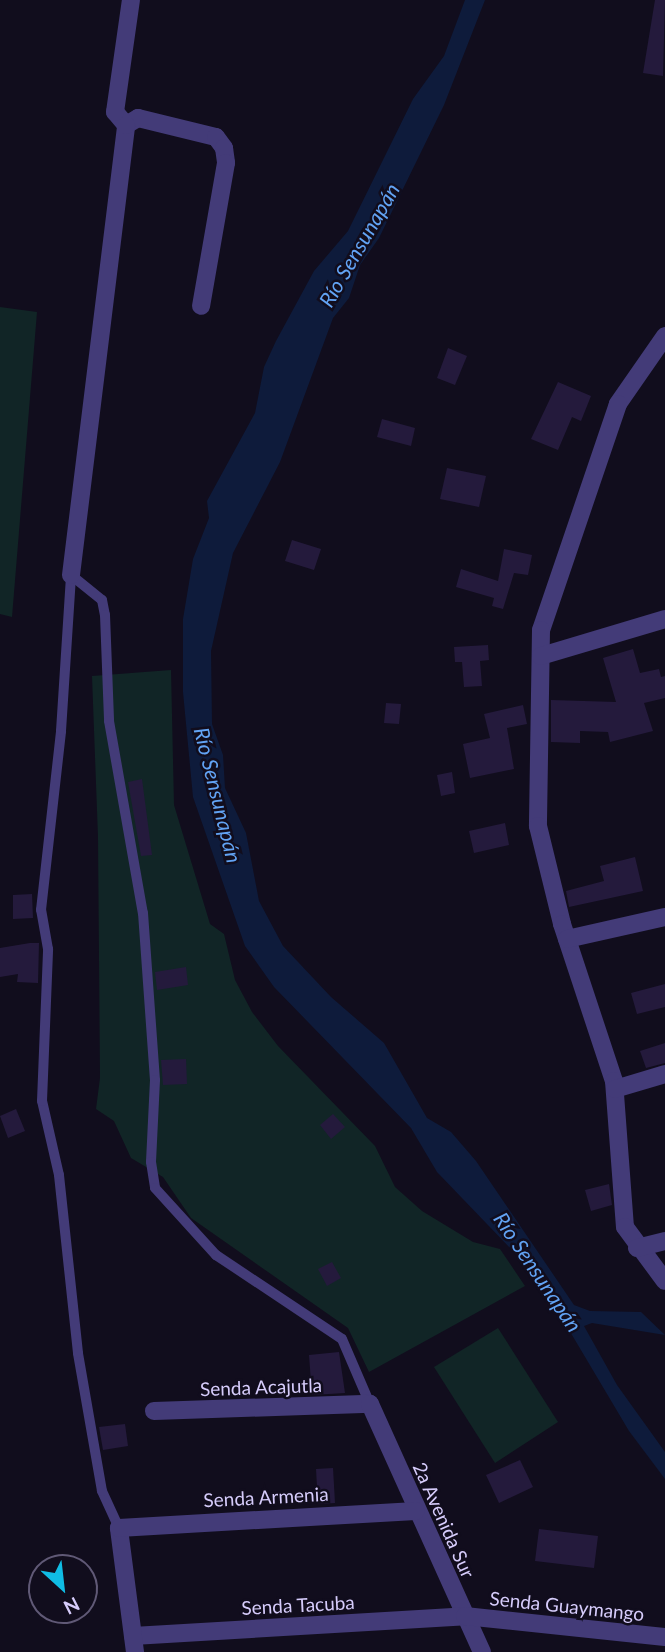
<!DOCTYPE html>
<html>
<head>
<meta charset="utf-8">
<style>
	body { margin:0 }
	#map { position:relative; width:665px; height:1652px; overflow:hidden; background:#110d1d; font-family:Lato,sans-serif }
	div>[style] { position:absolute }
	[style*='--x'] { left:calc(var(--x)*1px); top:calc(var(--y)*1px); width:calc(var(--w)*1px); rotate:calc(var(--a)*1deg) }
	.green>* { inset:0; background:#112526 }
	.water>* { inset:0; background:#0e1b3b }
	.building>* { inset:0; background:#241a3c }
	.service>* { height:10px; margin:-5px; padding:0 5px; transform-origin:5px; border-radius:5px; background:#433b78 }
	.minor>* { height:18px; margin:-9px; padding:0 9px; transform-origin:9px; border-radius:9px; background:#433b78 }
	span { translate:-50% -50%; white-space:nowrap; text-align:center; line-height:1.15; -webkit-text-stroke:5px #110d1d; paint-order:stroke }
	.street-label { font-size:19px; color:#d6ccfb }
	.water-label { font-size:21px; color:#62a3f4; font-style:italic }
	.north { position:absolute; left:28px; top:1554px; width:70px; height:70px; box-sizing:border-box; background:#110d1d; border:2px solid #605976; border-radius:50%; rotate:153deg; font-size:19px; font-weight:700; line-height:28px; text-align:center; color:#d6ccfb }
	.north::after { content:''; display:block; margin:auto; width:24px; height:32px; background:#10bce4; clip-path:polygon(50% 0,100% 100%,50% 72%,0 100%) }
</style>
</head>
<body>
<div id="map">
	<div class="green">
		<div style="clip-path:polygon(0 307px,37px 312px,12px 617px,0 614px)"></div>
		<div style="clip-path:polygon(171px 670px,174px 805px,210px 924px,224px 934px,235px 980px,252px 1012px,278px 1046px,375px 1146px,395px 1187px,422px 1211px,473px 1242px,500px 1249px,525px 1286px,369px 1372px,348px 1328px,191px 1218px,163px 1177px,131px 1158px,114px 1121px,96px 1109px,100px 1078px,98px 837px,92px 676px)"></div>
		<div style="clip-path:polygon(498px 1328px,558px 1422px,495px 1463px,434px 1367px)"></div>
	</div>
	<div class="water">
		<div style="clip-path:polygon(465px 0,485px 0,444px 105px,379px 238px,360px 265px,349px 298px,333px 318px,280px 462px,233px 553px,211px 651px,212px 724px,223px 755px,225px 788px,246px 833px,259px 901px,283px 946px,331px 997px,384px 1043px,427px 1118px,451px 1132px,476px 1161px,574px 1305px,590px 1311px,641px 1312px,665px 1335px,592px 1323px,584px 1326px,617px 1385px,665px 1452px,665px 1479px,629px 1431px,537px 1276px,437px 1172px,411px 1128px,274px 987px,245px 946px,193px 797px,183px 692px,183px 619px,193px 559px,209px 518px,207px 501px,255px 413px,264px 367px,276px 341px,314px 271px,348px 231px,413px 99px,444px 56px)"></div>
	</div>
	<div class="building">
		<div style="clip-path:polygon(655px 0,665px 0,663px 76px,643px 73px)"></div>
		<div style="clip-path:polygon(448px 348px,467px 356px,455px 385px,437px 378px)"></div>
		<div style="clip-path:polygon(558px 382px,591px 396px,581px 421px,572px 417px,558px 450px,531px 439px)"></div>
		<div style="clip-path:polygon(382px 419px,415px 428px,411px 446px,377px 437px)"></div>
		<div style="clip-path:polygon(447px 468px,486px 476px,479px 507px,440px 499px)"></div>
		<div style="clip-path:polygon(292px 540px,321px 549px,314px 570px,285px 561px)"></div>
		<div style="clip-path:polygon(504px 549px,532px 555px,528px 575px,514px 573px,503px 609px,492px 606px,494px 598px,456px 587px,461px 569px,498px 581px)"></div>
		<div style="clip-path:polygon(488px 645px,489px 660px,480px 661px,482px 686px,464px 687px,462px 662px,455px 662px,454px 647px)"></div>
		<div style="clip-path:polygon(633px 649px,640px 673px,659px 669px,661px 677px,665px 676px,665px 698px,644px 703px,653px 731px,610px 742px,608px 732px,580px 731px,580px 743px,551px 742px,551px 700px,616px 702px,603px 658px)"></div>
		<div style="clip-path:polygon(386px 703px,401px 704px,399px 724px,384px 723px)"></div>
		<div style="clip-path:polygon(523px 705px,527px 724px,507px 728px,514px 769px,470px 778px,463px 744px,490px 738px,484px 714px)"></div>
		<div style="clip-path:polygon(452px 772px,455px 793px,441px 796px,437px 775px)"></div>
		<div style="clip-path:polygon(142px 779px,152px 855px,141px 856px,128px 782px)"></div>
		<div style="clip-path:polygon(505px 823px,509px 845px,474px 853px,469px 831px)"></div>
		<div style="clip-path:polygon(635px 857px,643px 891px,569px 907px,566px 891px,604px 881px,600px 866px)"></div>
		<div style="clip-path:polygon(32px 894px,33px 918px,13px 919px,13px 895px)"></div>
		<div style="clip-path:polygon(30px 943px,39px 943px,38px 983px,17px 982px,18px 974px,0 977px,0 948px)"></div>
		<div style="clip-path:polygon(186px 967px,188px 985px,157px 990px,155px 972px)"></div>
		<div style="clip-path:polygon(665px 984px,665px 1007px,637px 1014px,631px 993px)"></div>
		<div style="clip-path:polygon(665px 1043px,665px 1063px,646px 1068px,640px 1051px)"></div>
		<div style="clip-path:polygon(186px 1059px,187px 1084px,163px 1085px,161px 1060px)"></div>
		<div style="clip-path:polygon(16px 1109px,25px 1131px,8px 1138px,0 1116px)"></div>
		<div style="clip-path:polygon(333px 1114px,345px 1127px,331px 1139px,320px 1125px)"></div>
		<div style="clip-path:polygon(609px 1184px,612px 1205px,591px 1211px,585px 1190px)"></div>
		<div style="clip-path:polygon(332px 1262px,341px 1278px,327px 1286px,318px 1269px)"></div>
		<div style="clip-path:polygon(339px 1352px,345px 1393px,312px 1395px,309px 1355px)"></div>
		<div style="clip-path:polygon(125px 1424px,128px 1446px,103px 1450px,99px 1427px)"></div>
		<div style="clip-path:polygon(520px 1460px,533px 1487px,499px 1503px,486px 1475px)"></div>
		<div style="clip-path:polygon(333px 1468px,335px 1503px,318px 1504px,316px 1469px)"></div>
		<div style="clip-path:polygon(539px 1529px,598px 1536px,594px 1568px,535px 1561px)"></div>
	</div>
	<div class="service">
		<div style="--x:119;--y:1528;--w:41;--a:-114.7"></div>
		<div style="--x:102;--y:1491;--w:140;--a:-99.9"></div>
		<div style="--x:78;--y:1353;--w:179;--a:-96.1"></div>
		<div style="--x:59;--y:1175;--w:76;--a:-102.9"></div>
		<div style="--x:42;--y:1101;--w:152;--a:-87.7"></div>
		<div style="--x:48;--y:949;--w:40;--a:-100"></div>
		<div style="--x:41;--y:910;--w:180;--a:-83.6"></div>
		<div style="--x:61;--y:731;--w:156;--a:-86.3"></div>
		<div style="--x:71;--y:575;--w:40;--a:39"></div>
		<div style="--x:102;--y:600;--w:15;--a:79"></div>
		<div style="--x:105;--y:615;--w:106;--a:87.8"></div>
		<div style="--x:109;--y:721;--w:195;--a:80"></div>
		<div style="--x:143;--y:913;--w:167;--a:85.9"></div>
		<div style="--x:155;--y:1080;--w:82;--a:92.8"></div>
		<div style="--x:151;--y:1162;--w:26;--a:81"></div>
		<div style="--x:155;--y:1188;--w:91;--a:47.7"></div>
		<div style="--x:216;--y:1255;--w:151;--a:33.7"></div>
		<div style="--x:342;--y:1339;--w:71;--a:66.7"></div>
	</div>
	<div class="minor">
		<div style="--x:126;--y:125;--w:14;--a:-30"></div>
		<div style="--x:138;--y:118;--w:80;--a:13.7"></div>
		<div style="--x:216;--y:137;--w:14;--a:54"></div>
		<div style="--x:224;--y:148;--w:15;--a:82"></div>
		<div style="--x:226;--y:163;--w:145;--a:99.9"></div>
		<div style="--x:665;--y:336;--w:83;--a:124.7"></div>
		<div style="--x:618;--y:404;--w:239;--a:108.8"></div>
		<div style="--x:541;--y:630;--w:196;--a:90.9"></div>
		<div style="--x:538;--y:826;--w:101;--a:76.2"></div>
		<div style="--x:562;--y:924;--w:165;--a:71.7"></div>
		<div style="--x:614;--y:1081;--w:146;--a:85.7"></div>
		<div style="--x:625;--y:1227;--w:67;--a:53.5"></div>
		<div style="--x:71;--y:575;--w:453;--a:-83"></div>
		<div style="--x:126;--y:125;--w:17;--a:-130"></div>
		<div style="--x:115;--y:112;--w:113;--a:-81.9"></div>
		<div style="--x:541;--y:656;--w:129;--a:-16.6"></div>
		<div style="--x:567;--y:939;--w:100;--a:-12.7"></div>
		<div style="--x:615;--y:1089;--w:52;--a:-16.7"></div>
		<div style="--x:637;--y:1248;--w:29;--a:-14"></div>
		<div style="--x:154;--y:1411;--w:216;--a:-1.9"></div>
		<div style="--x:370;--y:1404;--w:272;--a:65.7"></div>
		<div style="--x:133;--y:1636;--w:333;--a:-3.4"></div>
		<div style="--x:465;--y:1616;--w:201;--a:6"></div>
		<div style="--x:135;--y:1652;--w:125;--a:-97.4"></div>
		<div style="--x:119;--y:1528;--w:297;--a:-3.3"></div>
	</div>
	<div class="street-label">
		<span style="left:261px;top:1387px;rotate:-2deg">Senda Acajutla</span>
		<span style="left:266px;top:1497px;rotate:-3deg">Senda Armenia</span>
		<span style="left:444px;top:1520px;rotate:66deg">2a Avenida Sur</span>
		<span style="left:298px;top:1605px;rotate:-3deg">Senda Tacuba</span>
		<span style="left:567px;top:1606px;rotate:6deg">Senda Guaymango</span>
	</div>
	<div class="water-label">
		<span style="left:359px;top:245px;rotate:-60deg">Río Sensunapán</span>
		<span style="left:218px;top:795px;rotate:76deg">Río Sensunapán</span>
		<span style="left:538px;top:1272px;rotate:56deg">Río Sensunapán</span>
	</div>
	<div class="north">N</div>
</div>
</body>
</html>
